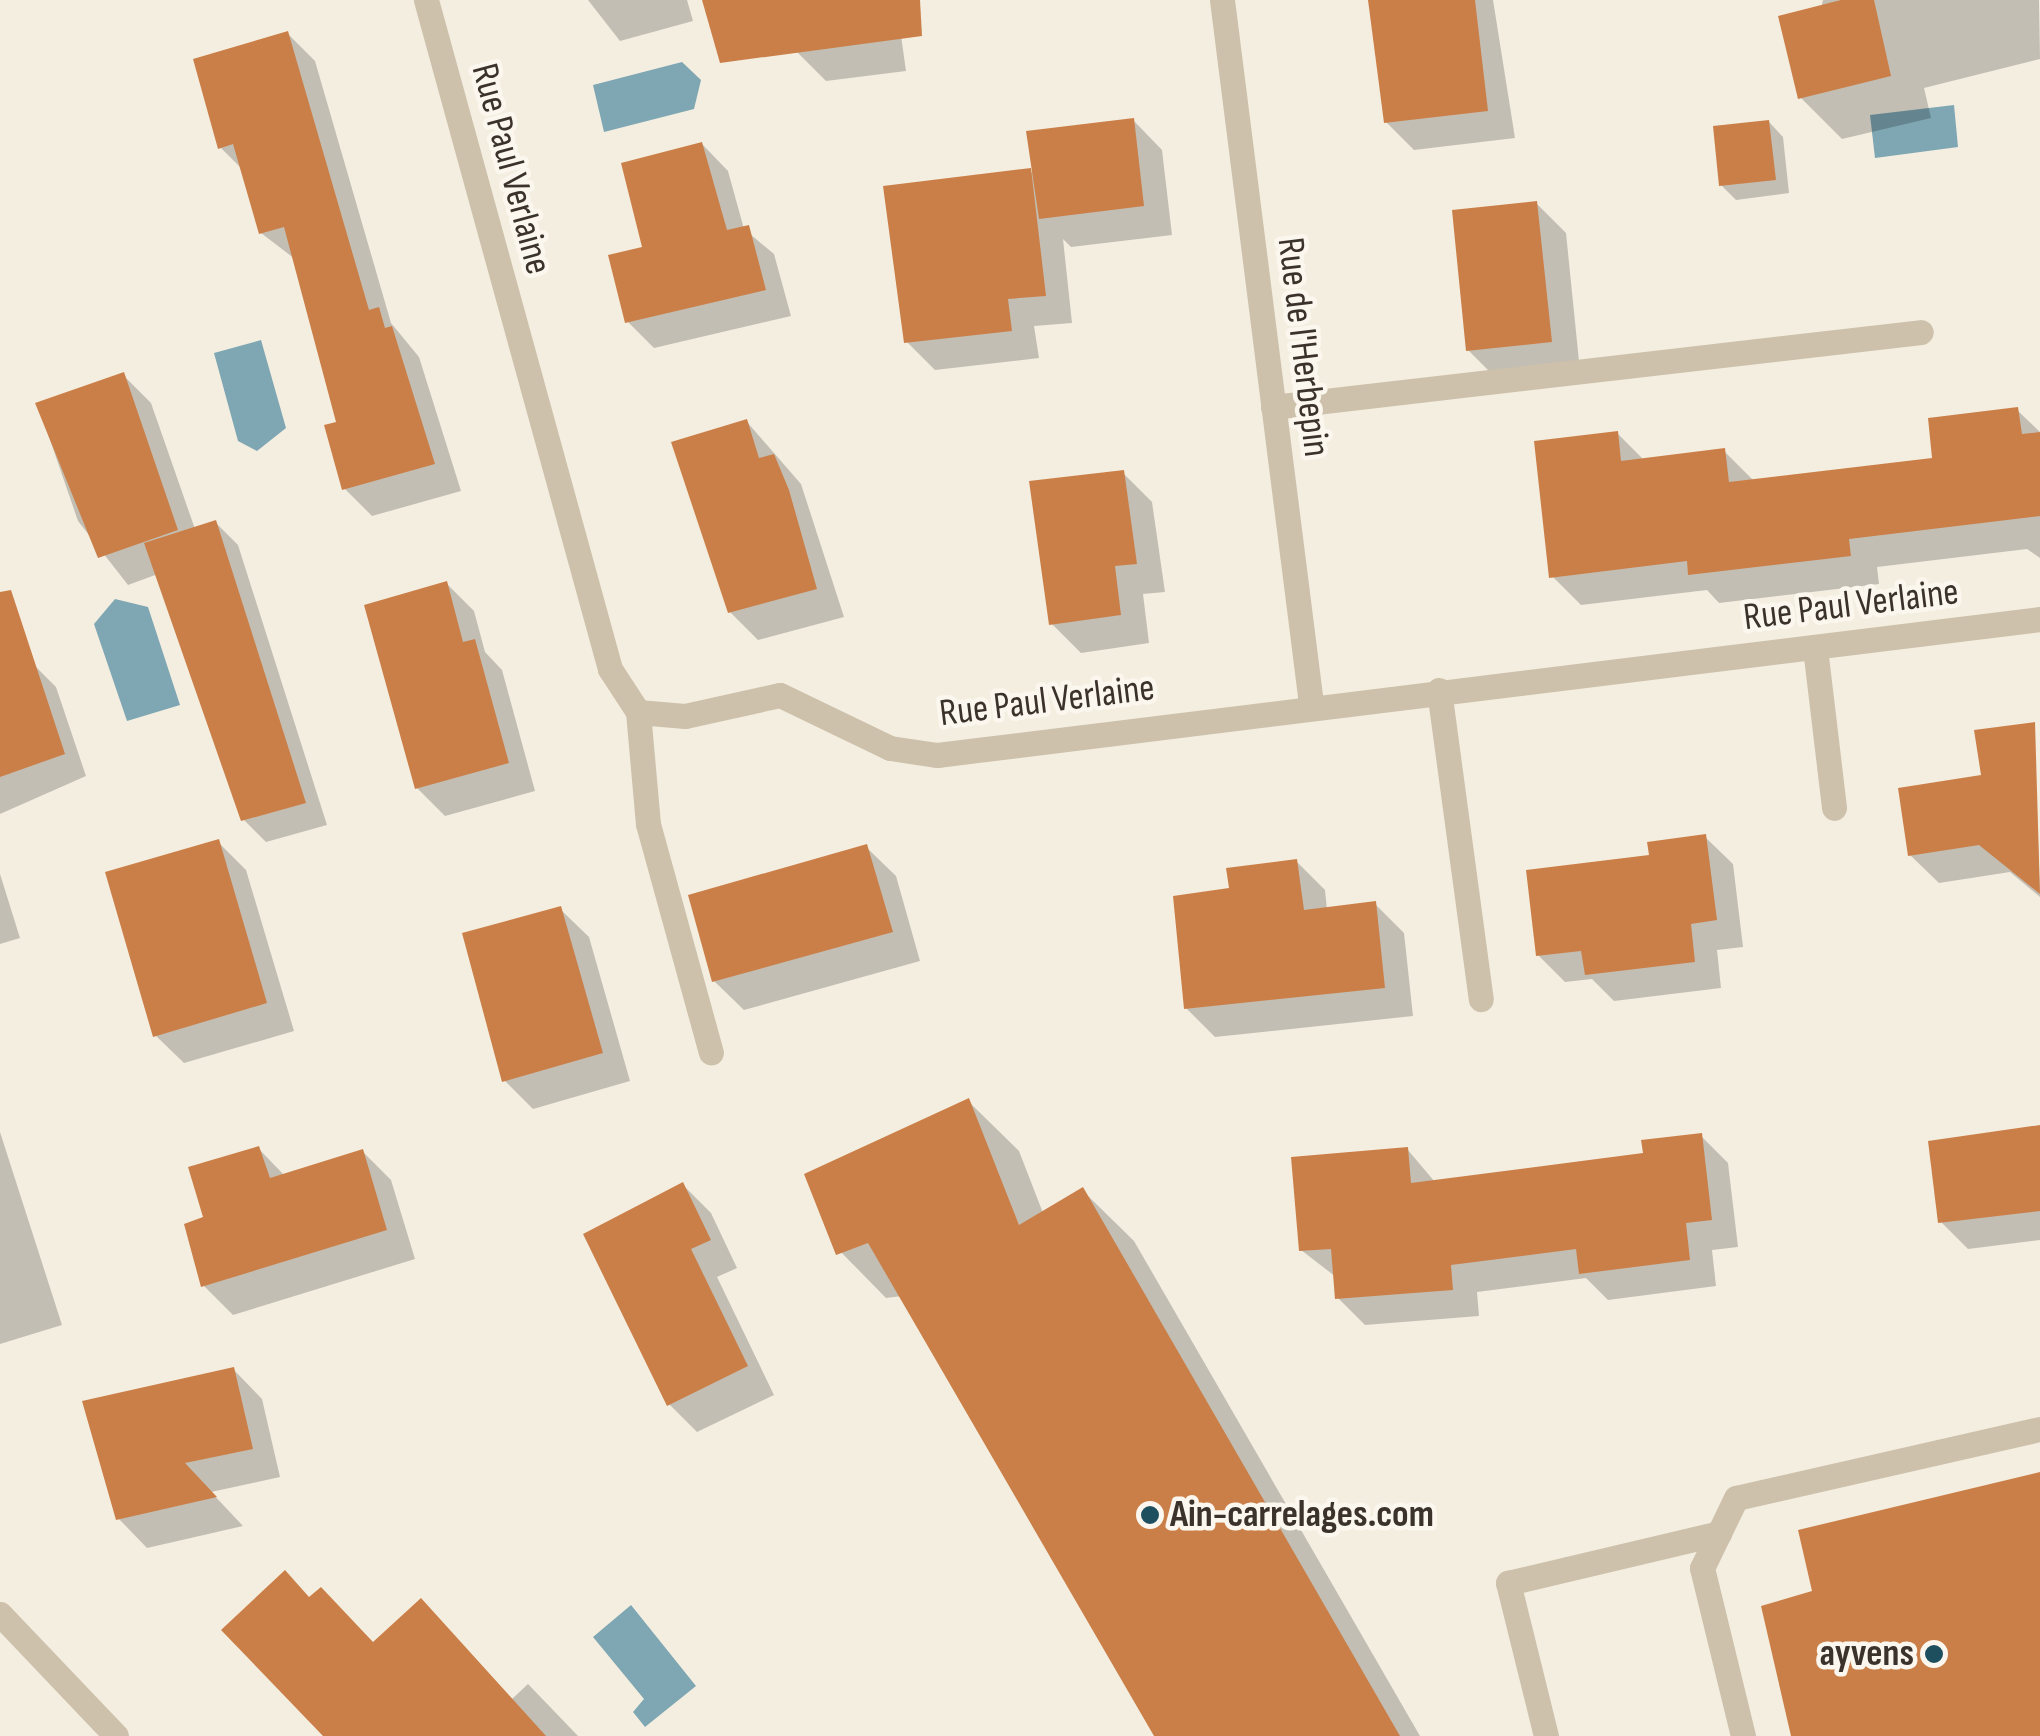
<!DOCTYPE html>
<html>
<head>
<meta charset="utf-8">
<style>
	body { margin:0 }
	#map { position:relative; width:2040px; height:1736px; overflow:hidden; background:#f4eee0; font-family:"Sofia Sans Condensed",sans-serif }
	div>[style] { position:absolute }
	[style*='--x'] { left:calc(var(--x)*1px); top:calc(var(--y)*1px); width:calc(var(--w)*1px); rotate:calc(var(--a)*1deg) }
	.water>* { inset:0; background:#7ea7b3 }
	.shadow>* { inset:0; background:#0003 }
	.building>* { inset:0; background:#cb7f48 }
	.minor>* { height:25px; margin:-12.5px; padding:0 12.5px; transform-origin:12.5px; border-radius:12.5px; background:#cec1ab }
	.dots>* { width:28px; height:28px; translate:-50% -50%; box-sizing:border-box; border:5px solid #fbf7ee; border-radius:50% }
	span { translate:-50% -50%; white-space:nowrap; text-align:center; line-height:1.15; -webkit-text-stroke:9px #fbf7ee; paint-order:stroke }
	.street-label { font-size:38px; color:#3b332b }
	.poi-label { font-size:38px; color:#3b332b; font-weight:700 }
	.left { translate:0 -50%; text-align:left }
	.right { translate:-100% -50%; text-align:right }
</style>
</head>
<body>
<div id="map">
	<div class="water">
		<div style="clip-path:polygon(682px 62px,701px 80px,694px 109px,604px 132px,593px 85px)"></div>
		<div style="clip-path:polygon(1954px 105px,1958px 147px,1875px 158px,1870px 115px)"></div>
		<div style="clip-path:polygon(261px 340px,286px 428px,257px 451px,238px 441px,214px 353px)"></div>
		<div style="clip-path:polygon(115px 599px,148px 607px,180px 705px,127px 721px,94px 624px)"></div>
		<div style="clip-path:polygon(631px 1605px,696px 1686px,645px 1727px,633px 1712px,644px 1699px,593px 1637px)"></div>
	</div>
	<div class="shadow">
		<div style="clip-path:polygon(588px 0,687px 0,693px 21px,620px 41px)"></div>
		<div style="clip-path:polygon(790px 0,896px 0,906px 71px,826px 81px,797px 52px)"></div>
		<div style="clip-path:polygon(1371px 0,1493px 0,1515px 138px,1414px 150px,1386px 122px)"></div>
		<div style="clip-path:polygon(1823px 0,2039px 0,2040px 59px,1924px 88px,1931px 118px,1842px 139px,1800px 97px)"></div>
		<div style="clip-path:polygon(287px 33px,315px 61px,391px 323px,419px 357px,461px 491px,372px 516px,345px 489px,339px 423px,295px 259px,261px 233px,243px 170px,220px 147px)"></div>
		<div style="clip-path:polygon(1133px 120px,1162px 150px,1172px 235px,1071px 247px,1063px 239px,1072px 323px,1034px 326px,1039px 358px,935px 370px,907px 342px,1030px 171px,1035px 176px)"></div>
		<div style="clip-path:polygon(1769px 122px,1783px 137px,1789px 193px,1736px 200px,1721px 185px)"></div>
		<div style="clip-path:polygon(702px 144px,728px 171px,744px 229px,774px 254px,791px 316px,654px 348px,628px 322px,645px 249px)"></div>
		<div style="clip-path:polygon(1536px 203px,1566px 233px,1580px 371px,1497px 379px,1468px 350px)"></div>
		<div style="clip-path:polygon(123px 375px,151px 403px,195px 529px,216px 523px,238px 545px,327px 825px,266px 842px,243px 819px,158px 574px,128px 585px,78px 521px,38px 405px)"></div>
		<div style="clip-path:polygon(2017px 410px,2040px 432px,2040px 558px,2027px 549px,1877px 567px,1879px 584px,1719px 603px,1707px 590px,1581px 605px,1552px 576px,1617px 433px,1645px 461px,1724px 451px,1753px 480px,1935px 461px)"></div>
		<div style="clip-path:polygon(747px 422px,801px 484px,844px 617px,758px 640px,730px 612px)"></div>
		<div style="clip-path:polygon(1123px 473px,1152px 502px,1165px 592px,1143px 594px,1149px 643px,1081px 653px,1052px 624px)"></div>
		<div style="clip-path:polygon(446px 583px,474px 611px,485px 652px,502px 670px,535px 791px,445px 816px,417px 788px)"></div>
		<div style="clip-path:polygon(34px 665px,56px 687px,86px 776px,0 814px,0 677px)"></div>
		<div style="clip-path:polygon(2034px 724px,2040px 897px,2010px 872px,1939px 883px,1910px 855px)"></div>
		<div style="clip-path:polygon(1705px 837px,1733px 864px,1743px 947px,1717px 950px,1721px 988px,1614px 1001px,1592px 979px,1565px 982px,1538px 955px,1651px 857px)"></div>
		<div style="clip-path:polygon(218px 842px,246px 870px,294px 1031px,184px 1063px,155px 1035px)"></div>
		<div style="clip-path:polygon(866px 847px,896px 876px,920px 961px,744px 1010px,714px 981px)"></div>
		<div style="clip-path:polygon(1296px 861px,1325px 890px,1327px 910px,1375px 904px,1404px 933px,1413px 1016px,1215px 1037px,1186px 1008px,1232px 890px)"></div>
		<div style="clip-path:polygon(0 874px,20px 938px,0 944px)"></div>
		<div style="clip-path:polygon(560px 909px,589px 937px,630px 1081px,533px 1109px,504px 1080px)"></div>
		<div style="clip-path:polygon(968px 1101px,1019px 1151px,1043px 1213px,1083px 1191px,1134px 1241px,1420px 1736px,1157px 1736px,902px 1296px,886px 1298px,835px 1246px)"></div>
		<div style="clip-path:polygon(2040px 1128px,2040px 1240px,1968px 1249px,1941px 1222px)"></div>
		<div style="clip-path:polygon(0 1132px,62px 1325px,0 1344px)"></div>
		<div style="clip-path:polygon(1701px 1136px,1728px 1163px,1738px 1247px,1712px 1250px,1716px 1286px,1608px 1300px,1586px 1278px,1477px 1292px,1479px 1316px,1365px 1325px,1338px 1298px,1336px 1277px,1301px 1250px,1407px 1149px,1435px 1182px,1646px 1155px)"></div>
		<div style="clip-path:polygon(258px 1148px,285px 1176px,362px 1151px,391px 1180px,415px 1259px,233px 1315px,204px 1286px,206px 1218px)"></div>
		<div style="clip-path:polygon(683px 1185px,711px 1213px,737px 1268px,717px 1277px,774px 1395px,697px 1432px,669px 1404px)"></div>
		<div style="clip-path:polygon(233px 1369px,262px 1399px,280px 1477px,211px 1492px,243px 1526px,147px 1548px,118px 1518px)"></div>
		<div style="clip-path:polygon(310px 1599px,374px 1645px,421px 1601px,512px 1699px,528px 1684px,578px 1736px,326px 1736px)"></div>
	</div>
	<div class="building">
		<div style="clip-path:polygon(702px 0,920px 0,922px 36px,720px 63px)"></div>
		<div style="clip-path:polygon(1368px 0,1475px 0,1488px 111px,1384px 123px)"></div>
		<div style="clip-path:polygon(1841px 0,1874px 0,1891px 76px,1798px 99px,1778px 16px)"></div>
		<div style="clip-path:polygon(288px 31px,369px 310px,379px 307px,385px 328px,392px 326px,435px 464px,342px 490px,324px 425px,336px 422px,284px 227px,259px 234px,233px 144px,218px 149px,193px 59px)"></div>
		<div style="clip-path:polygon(1134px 118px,1144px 206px,1039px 219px,1026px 131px)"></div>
		<div style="clip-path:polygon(1769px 120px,1776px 180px,1719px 186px,1713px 126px)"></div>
		<div style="clip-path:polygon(702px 142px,727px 230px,749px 225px,766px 290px,625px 323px,608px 255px,642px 247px,621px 163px)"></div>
		<div style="clip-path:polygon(1031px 168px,1046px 296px,1008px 299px,1012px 331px,904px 343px,883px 186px)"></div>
		<div style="clip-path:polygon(1537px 201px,1552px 342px,1466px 351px,1452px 210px)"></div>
		<div style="clip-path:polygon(124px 372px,178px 530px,98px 558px,35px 403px)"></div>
		<div style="clip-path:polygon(2018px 407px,2022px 434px,2040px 432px,2040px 516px,1849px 539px,1851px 556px,1688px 575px,1687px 561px,1549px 578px,1534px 441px,1618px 431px,1621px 461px,1725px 448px,1729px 482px,1932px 458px,1928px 418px)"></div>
		<div style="clip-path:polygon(747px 419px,759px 458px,774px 454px,789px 490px,817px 589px,728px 613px,671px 442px)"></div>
		<div style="clip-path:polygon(1124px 470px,1137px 564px,1115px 566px,1121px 615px,1049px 625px,1029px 481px)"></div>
		<div style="clip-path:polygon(216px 520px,306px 803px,241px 821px,144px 543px)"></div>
		<div style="clip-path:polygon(447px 581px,463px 642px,475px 639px,509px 763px,415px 789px,364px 605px)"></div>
		<div style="clip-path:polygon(11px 590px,65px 754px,0 777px,0 592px)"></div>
		<div style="clip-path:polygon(2035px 722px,2040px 894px,1979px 845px,1908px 856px,1898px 788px,1981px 775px,1974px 730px)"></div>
		<div style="clip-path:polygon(1706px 834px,1717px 920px,1691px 924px,1695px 962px,1585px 975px,1581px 951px,1536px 956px,1526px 870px,1649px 855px,1647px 842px)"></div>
		<div style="clip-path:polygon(219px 839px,267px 1003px,153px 1037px,105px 872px)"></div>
		<div style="clip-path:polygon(867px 844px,893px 932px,712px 982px,688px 895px)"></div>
		<div style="clip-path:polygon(1297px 859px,1304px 910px,1376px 901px,1385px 988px,1184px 1009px,1173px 896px,1229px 888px,1226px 868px)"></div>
		<div style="clip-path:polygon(561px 906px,603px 1053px,502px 1082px,462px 933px)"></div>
		<div style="clip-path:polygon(969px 1098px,1019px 1225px,1083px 1187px,1400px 1736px,1154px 1736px,868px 1243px,836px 1255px,804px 1174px)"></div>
		<div style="clip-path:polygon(2040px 1125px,2040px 1211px,1938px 1223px,1928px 1141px)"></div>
		<div style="clip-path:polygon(1702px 1133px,1712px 1220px,1686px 1223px,1690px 1260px,1579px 1274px,1576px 1249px,1451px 1265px,1453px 1290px,1335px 1299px,1331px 1249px,1299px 1251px,1291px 1157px,1408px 1147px,1411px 1183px,1643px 1153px,1641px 1140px)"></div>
		<div style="clip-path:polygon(259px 1146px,270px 1178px,363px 1149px,387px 1230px,201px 1287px,184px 1224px,203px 1217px,188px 1167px)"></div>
		<div style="clip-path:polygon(683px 1182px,711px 1240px,691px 1249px,748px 1366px,667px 1406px,583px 1234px)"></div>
		<div style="clip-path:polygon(234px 1367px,253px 1449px,185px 1463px,217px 1497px,116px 1520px,82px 1401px)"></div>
		<div style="clip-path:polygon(2040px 1472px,2040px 1736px,1791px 1736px,1761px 1606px,1812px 1591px,1798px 1530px)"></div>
		<div style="clip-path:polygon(285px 1570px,309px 1597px,321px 1587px,373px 1642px,421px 1598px,546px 1736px,323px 1736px,221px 1630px)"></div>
	</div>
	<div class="minor">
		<div style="--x:426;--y:0;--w:694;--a:74.62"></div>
		<div style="--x:610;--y:669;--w:51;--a:56.9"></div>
		<div style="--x:638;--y:712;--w:47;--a:4.9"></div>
		<div style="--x:685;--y:716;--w:97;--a:-12.5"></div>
		<div style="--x:780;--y:695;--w:122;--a:25.7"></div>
		<div style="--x:890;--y:748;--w:48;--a:8.5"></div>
		<div style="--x:937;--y:755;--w:1111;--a:-7.03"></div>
		<div style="--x:1222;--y:0;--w:710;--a:82.79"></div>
		<div style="--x:1273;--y:407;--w:652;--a:-6.6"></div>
		<div style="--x:1815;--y:648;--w:161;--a:83.2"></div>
		<div style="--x:1439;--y:690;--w:312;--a:82.3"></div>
		<div style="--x:638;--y:712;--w:112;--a:84.9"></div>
		<div style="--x:648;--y:824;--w:237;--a:74.6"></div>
		<div style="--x:0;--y:1614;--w:168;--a:46.4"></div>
		<div style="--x:1546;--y:1736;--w:158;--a:-103.9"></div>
		<div style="--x:1508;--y:1583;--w:217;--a:-13.3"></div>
		<div style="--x:1743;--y:1736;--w:173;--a:-103.7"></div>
		<div style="--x:1702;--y:1568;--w:78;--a:-64.1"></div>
		<div style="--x:1736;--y:1498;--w:312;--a:-12.8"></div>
	</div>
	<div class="dots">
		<div style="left:1150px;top:1515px;background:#1e4f5f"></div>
		<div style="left:1934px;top:1654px;background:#1e4f5f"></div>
	</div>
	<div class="street-label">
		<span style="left:511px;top:169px;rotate:75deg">Rue Paul Verlaine</span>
		<span style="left:1303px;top:347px;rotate:83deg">Rue de l'Herbepin</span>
		<span style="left:1851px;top:605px;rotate:-7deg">Rue Paul Verlaine</span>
		<span style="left:1047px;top:701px;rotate:-7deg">Rue Paul Verlaine</span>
	</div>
	<div class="poi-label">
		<span class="left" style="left:1170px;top:1515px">Ain-carrelages.com</span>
		<span class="right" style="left:1914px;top:1654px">ayvens</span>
	</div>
</div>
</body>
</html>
